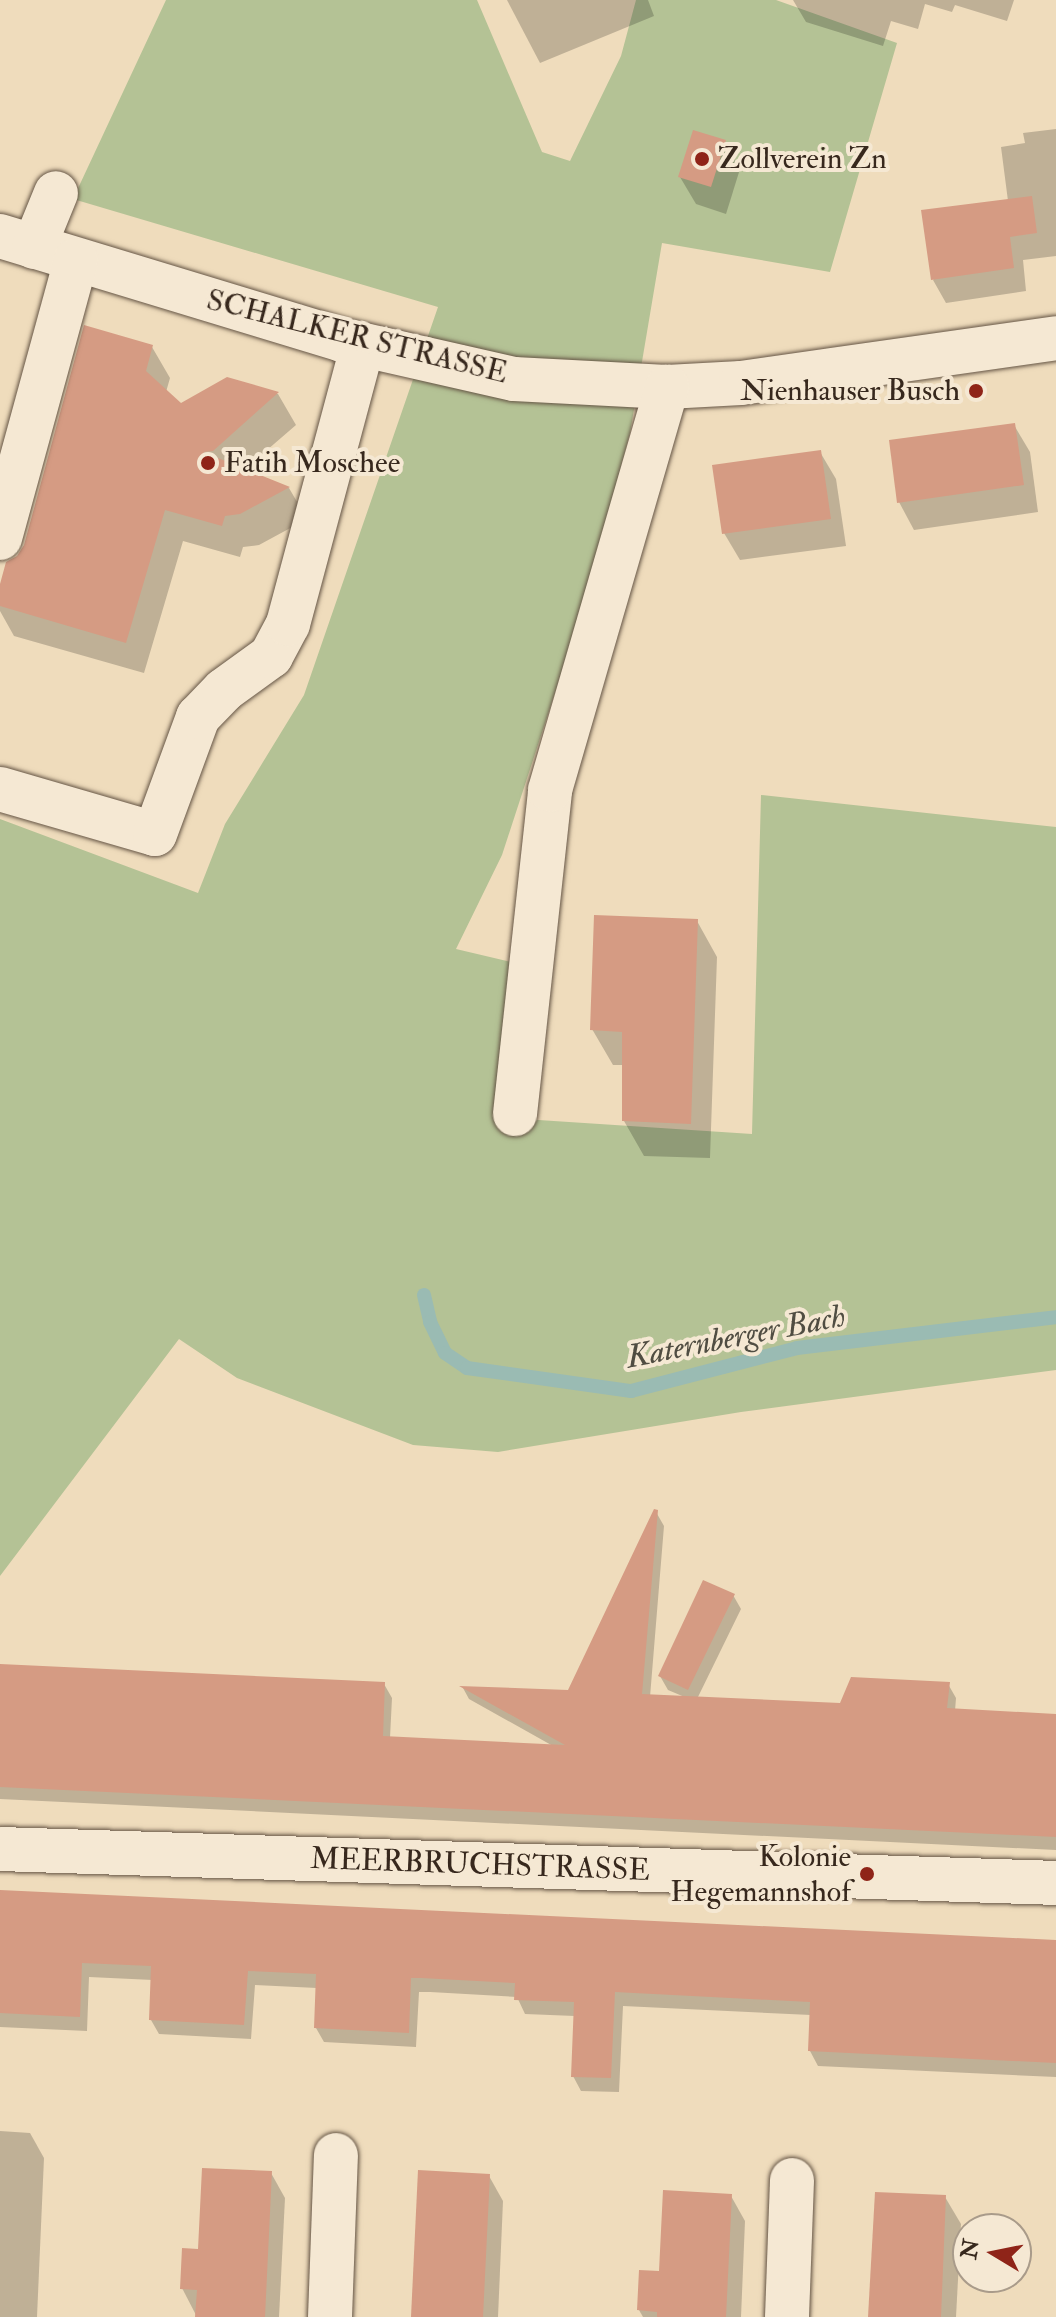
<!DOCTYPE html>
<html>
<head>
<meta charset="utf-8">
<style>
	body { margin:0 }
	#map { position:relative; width:1056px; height:2317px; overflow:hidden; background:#efdcbc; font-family:"IM FELL Double Pica",serif }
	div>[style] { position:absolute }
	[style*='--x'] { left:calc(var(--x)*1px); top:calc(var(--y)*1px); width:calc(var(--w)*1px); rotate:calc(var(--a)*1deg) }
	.green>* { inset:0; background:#b4c295 }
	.shadow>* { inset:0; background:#0003 }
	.stream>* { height:14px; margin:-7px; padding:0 7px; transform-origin:7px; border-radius:7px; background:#9abbb3 }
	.building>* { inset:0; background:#d59b83 }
	.roads { filter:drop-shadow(0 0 2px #655545) drop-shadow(0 0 2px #655545) }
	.minor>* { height:44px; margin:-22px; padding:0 22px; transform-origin:22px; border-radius:22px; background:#f5e8d3 }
	.dots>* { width:22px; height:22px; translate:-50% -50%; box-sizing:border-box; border:4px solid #f5e8d3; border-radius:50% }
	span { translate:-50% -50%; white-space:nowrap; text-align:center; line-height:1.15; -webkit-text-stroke:8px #f5e8d3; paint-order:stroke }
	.poi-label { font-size:30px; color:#37281d }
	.left { translate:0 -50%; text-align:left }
	.right { translate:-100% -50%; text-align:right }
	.street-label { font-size:30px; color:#37281d }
	.water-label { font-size:32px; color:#504d42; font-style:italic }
	.north { position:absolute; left:952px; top:2213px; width:80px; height:80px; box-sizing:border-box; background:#f5e8d3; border:2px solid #a99b8a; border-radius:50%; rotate:280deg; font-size:22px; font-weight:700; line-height:32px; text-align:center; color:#37281d }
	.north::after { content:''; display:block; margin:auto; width:28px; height:36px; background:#8f2418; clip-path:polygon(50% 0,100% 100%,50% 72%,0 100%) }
</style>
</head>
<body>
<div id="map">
	<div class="green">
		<div style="clip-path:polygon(166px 0,477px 0,542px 152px,570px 161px,621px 56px,636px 0,776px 0,897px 43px,830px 272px,662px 243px,630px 433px,583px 607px,502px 855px,456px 949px,524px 965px,508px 1118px,752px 1134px,761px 795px,1056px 827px,1056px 1370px,741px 1412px,498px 1452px,413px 1445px,237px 1378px,179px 1339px,0 1576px,0 819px,198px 893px,225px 824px,304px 695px,438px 307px,73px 199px)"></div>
	</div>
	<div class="shadow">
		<div style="clip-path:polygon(507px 0,648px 0,654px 16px,540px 63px)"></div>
		<div style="clip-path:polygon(793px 0,1014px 0,1007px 21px,955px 5px,952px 12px,925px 4px,918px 29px,891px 21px,883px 46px,806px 22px)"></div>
		<div style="clip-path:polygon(1056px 129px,1056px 256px,1023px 260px,1026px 291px,946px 303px,933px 280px,1008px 201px,1001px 147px,1025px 143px,1023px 133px)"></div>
		<div style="clip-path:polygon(724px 142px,740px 169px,726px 214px,696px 204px,680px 177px)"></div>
		<div style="clip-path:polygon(152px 347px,170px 378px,166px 392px,181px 405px,227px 379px,278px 394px,296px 425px,244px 470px,289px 488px,307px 519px,259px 545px,243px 547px,240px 557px,183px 541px,144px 673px,14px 636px,0 611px,0 591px)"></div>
		<div style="clip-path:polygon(1014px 425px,1030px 452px,1038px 512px,914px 530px,899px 502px)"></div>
		<div style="clip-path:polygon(820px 452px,836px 479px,846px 546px,740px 560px,724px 533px)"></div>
		<div style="clip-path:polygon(697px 921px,717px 957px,710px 1158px,644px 1156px,624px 1121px,624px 1065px,613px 1065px,592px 1029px)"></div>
		<div style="clip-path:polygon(656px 1512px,664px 1526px,650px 1697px,687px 1698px,668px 1690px,660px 1676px,733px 1595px,741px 1609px,697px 1699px,841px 1705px,948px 1684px,956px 1698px,955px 1711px,1056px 1716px,1056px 1850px,0 1799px,0 1666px,384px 1684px,392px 1698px,390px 1738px,553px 1746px,469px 1699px,463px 1688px,569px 1692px)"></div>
		<div style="clip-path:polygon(0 1892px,1056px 1942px,1056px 2077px,818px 2066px,810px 2051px,811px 2015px,623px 2006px,619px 2092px,581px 2091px,573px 2076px,575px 2016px,525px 2014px,517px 1997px,430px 1992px,419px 1992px,416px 2047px,324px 2042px,316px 2028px,317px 1988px,255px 1985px,251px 2039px,159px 2034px,151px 2020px,153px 1980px,89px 1977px,87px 2031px,0 2027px)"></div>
		<div style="clip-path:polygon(0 2131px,30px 2133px,44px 2158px,37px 2317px,0 2317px)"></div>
		<div style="clip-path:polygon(271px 2173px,285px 2198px,279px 2317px,197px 2317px,182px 2288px)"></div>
		<div style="clip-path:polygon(489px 2176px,503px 2201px,498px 2317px,413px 2317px)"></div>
		<div style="clip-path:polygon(731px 2196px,745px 2221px,741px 2317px,643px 2317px,639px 2310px,660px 2273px)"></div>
		<div style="clip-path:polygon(945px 2197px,961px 2224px,956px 2317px,871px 2317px)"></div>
	</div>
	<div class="stream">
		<div style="--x:424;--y:1295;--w:28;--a:77"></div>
		<div style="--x:430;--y:1322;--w:34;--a:64"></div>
		<div style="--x:445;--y:1353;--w:27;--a:34"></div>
		<div style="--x:467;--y:1368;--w:166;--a:8"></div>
		<div style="--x:631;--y:1391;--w:171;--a:-14.5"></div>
		<div style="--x:797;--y:1348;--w:261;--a:-6.8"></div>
	</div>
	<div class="building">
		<div style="clip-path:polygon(693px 130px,726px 140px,711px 187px,678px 177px)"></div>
		<div style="clip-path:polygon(1032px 196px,1037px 233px,1010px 237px,1014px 268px,931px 280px,921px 210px)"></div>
		<div style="clip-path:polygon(84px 325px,153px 345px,146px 371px,181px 403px,227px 377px,279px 392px,213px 451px,203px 452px,290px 487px,240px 514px,225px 516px,222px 526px,165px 510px,126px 643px,0 606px,0 584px,6px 562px,17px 556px,24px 545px)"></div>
		<div style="clip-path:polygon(1015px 423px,1024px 485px,897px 503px,889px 440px)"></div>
		<div style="clip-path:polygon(821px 450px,831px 519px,722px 534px,712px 465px)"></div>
		<div style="clip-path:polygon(594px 915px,698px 919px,691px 1124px,622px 1121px,622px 1032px,590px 1030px)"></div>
		<div style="clip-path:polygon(654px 1509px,658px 1510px,642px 1694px,840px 1703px,851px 1677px,950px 1682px,947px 1708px,1056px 1714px,1056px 1837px,0 1787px,0 1664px,385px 1682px,383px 1736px,565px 1745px,459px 1686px,568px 1690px)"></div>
		<div style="clip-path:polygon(703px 1580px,735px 1594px,688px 1690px,658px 1676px)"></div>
		<div style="clip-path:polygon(0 1890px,1056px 1940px,1056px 2063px,808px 2051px,810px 2002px,615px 1992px,611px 2078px,571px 2077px,574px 2002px,514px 2000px,515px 1983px,421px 1978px,411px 1978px,409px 2033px,314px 2028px,316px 1974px,248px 1971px,244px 2025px,149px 2020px,151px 1966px,82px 1963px,80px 2017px,0 2013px)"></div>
		<div style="clip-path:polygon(202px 2168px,272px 2171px,265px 2317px,195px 2317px,197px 2290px,180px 2289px,182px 2248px,198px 2249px)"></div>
		<div style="clip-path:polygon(418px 2170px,490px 2174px,483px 2317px,411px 2317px)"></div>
		<div style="clip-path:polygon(663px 2190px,732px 2194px,726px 2317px,657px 2317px,657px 2312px,637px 2310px,639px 2270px,659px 2271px)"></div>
		<div style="clip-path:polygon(875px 2192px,946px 2195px,941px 2317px,868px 2317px)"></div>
	</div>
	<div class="roads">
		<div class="minor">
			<div style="--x:0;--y:236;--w:357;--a:16.9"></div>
			<div style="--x:342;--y:340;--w:176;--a:12.8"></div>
			<div style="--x:514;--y:379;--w:153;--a:3"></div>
			<div style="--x:667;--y:387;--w:74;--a:-3.1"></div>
			<div style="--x:741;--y:383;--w:318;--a:-8.1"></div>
			<div style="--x:34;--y:247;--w:58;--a:-67.8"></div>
			<div style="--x:0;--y:538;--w:288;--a:-74.7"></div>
			<div style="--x:0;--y:789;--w:161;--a:16.2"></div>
			<div style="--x:155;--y:834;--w:125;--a:-69.8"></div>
			<div style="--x:198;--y:717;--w:37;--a:-46"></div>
			<div style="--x:224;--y:690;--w:58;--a:-35.9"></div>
			<div style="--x:271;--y:656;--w:36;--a:-62"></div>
			<div style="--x:288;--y:624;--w:289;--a:-75"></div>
			<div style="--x:515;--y:1114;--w:326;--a:-83.8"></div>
			<div style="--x:550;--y:790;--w:420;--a:-73.8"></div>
			<div style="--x:0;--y:1849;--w:1057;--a:1.84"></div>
			<div style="--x:330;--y:2317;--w:162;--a:-87.9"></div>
			<div style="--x:787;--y:2317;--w:137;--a:-87.9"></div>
		</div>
	</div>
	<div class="dots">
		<div style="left:702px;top:159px;background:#8f2418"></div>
		<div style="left:976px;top:391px;background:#8f2418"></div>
		<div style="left:208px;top:463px;background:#8f2418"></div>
		<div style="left:867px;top:1874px;background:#8f2418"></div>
	</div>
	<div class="poi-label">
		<span class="left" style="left:718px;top:159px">Zollverein Zn</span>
		<span class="right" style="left:960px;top:391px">Nienhauser Busch</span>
		<span class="left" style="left:224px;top:463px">Fatih Moschee</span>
		<span class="right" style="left:851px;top:1874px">Kolonie<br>Hegemannshof</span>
	</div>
	<div class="street-label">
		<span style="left:357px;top:337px;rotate:14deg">SCHALKER STRASSE</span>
		<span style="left:480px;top:1865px;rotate:2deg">MEERBRUCHSTRASSE</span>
	</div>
	<div class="water-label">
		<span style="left:736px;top:1337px;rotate:-11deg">Katernberger Bach</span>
	</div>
	<div class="north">N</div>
</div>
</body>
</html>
